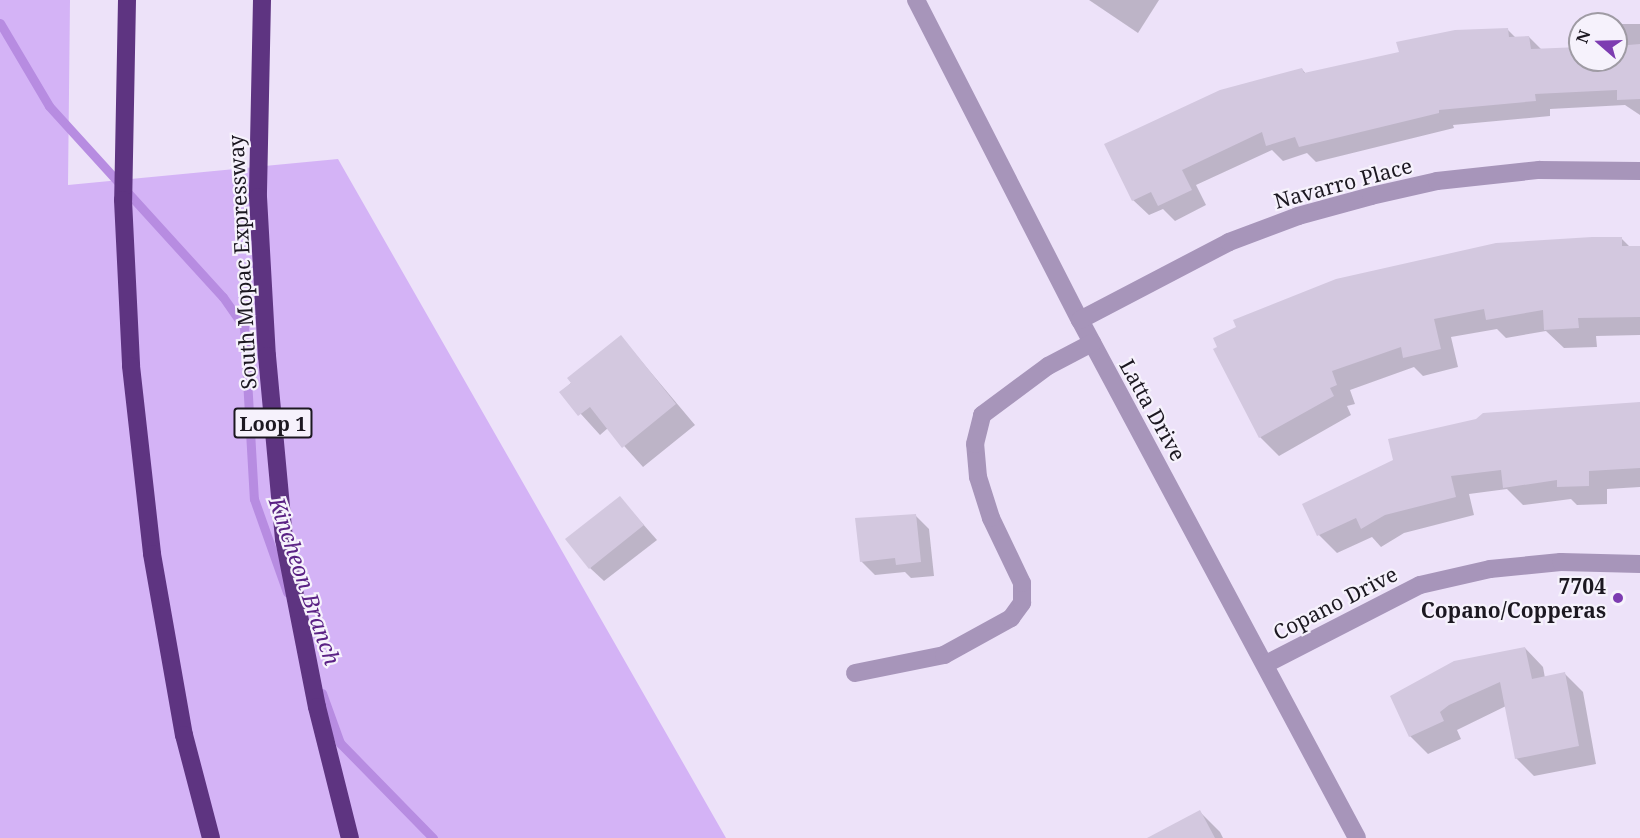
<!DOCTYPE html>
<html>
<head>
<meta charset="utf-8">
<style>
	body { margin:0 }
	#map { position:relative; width:1640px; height:838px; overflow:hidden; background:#ede2f9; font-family:"Noto Serif",serif }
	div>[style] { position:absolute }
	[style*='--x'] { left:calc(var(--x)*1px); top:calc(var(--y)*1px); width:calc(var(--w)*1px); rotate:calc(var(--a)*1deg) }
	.green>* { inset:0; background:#d4b3f6 }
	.shadow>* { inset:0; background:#0003 }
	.stream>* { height:9px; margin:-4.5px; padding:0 4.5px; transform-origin:4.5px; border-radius:4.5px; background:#b78ce1 }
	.building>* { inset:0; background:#d3c8df }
	.minor>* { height:18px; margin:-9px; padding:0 9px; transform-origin:9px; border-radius:9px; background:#a795ba }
	.highway>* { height:18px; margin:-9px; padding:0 9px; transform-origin:9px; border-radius:9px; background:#5e3481 }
	.dots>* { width:16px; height:16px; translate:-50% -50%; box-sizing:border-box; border:3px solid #f6f2fc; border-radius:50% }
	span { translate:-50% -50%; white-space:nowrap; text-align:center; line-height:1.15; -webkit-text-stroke:4.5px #f6f2fc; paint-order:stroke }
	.shield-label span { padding:2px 4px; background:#f6f2fc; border:2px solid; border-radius:4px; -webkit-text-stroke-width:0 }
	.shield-label { font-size:20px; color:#1c1821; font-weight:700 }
	.street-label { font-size:21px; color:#1c1821 }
	.poi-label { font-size:21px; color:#1c1821; font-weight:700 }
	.right { translate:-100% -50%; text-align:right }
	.water-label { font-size:22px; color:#5b2285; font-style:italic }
	.north { position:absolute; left:1568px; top:12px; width:60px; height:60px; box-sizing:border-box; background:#f6f2fc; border:2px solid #9f9ba4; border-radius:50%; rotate:290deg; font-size:16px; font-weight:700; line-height:24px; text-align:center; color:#1c1821 }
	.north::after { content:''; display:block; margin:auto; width:21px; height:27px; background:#7d3cb1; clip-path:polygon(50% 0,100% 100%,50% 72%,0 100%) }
</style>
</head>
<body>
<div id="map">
	<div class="green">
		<div style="clip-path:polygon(0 0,70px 0,68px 185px,338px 159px,726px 838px,0 838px)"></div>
	</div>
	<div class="shadow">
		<div style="clip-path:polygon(1089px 0,1159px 0,1138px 33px)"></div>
		<div style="clip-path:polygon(1619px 24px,1640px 24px,1640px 115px,1625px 105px,1550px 109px,1550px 116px,1453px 125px,1454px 128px,1316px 162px,1307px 153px,1283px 161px,1272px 150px,1196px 185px,1206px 205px,1175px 221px,1163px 209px,1149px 215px,1133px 200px,1302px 69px,1306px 74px,1507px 29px,1516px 38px,1529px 37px,1542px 50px,1580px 49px,1580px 60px,1616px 60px)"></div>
		<div style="clip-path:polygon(1621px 238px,1630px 247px,1640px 247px,1640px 335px,1596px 336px,1597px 347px,1564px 348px,1546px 331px,1506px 338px,1497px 329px,1451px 337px,1458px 367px,1423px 376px,1414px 367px,1350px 390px,1355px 404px,1347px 406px,1351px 415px,1279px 456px,1260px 437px,1235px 321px,1337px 281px)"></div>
		<div style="clip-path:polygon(621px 337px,695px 425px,643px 467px,608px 428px,600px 435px,561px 392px)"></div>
		<div style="clip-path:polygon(1640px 419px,1640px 487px,1607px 489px,1607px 504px,1577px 505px,1571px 499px,1523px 505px,1507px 489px,1469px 494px,1474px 515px,1404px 533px,1381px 547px,1372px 537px,1337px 553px,1319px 535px,1304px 504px)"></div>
		<div style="clip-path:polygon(620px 498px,657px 540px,604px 581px,590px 568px)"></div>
		<div style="clip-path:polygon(915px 515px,929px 529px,934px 576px,911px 578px,905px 572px,875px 575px,861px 561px)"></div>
		<div style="clip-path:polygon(1525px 648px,1543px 667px,1545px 678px,1565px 674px,1583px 692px,1596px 764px,1534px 776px,1516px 758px,1506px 706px,1457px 730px,1461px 739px,1428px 754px,1410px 736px,1392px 697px)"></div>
		<div style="clip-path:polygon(1200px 812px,1220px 832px,1223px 838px,1177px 838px)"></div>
	</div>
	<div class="stream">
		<div style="--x:0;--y:23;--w:96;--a:59.4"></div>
		<div style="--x:49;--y:106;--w:258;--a:47.7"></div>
		<div style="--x:223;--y:297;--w:37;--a:55"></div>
		<div style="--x:244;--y:327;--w:172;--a:86.7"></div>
		<div style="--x:254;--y:499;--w:99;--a:70.5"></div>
		<div style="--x:322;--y:693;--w:53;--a:70.2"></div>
		<div style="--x:340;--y:743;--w:133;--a:45.6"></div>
	</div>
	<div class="building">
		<div style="clip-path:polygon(1508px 28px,1509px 37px,1529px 36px,1531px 49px,1580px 47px,1580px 60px,1616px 60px,1616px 46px,1640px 44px,1640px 99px,1617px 100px,1617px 90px,1535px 94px,1536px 101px,1439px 110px,1439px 113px,1299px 147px,1295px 137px,1266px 146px,1262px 132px,1182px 170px,1192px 190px,1158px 206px,1151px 192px,1132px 201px,1104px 144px,1220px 90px,1302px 68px,1304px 73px,1399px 52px,1396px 42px,1455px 30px)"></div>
		<div style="clip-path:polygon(1592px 237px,1622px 237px,1622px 246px,1640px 246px,1640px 317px,1578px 318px,1579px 328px,1544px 330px,1543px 310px,1486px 320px,1484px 309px,1434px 319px,1441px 349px,1403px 358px,1401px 347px,1332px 371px,1337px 385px,1330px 388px,1334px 396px,1259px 438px,1213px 349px,1217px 347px,1213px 338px,1236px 327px,1233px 320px,1336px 279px,1496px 243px)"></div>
		<div style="clip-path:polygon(621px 335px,676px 404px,622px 448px,590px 407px,578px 416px,559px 392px,571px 383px,567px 378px)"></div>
		<div style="clip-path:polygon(1640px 402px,1640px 468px,1589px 471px,1589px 486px,1557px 487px,1557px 480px,1503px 488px,1501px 470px,1451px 476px,1456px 497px,1385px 515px,1361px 529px,1356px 518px,1317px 536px,1302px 504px,1393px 460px,1388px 439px,1476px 419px,1483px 413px)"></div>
		<div style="clip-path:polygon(620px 496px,644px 525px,589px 569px,565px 539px)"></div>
		<div style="clip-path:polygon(916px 514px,921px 562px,896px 565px,895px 558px,860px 562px,855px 518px)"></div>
		<div style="clip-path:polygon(1525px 647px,1532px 679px,1565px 672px,1579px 746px,1515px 759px,1500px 682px,1449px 705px,1440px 712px,1444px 721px,1409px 737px,1390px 696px,1454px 661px)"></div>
		<div style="clip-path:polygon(1200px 810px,1215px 838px,1147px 838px)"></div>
	</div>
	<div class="minor">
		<div style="--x:916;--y:0;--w:360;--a:62.9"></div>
		<div style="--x:1080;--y:320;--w:587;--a:61.86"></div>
		<div style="--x:1080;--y:320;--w:168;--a:-27.6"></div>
		<div style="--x:1229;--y:242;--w:74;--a:-20.6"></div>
		<div style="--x:1298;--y:216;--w:76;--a:-15.3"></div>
		<div style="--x:1371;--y:196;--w:68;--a:-12.8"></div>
		<div style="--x:1437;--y:181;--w:103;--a:-6.2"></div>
		<div style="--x:1539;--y:170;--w:101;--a:0.6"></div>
		<div style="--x:1266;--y:664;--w:173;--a:-27.2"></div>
		<div style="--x:1420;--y:585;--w:72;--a:-12.9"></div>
		<div style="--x:1490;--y:569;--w:71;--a:-5.6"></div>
		<div style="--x:1561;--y:562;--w:79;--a:1.5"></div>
		<div style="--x:855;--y:673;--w:91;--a:-11.4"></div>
		<div style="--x:944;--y:655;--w:77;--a:-28.9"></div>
		<div style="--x:1011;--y:618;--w:19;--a:-54"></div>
		<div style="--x:1022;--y:603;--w:20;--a:-90"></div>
		<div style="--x:1022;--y:583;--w:72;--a:-115.5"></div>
		<div style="--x:991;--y:518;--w:43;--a:-107.6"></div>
		<div style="--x:978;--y:477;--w:33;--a:-95"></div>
		<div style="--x:975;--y:444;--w:30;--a:-76"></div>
		<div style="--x:982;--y:415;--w:82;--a:-36.6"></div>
		<div style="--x:1048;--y:366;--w:50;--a:-27.6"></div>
	</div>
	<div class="highway">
		<div style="--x:127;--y:0;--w:200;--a:91.1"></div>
		<div style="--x:123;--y:200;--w:166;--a:87.2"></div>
		<div style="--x:131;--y:366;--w:189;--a:83.6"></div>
		<div style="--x:152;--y:554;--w:184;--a:80"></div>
		<div style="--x:184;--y:735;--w:106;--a:75.3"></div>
		<div style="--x:262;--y:0;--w:197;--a:91.2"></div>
		<div style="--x:258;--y:197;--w:159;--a:86.8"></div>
		<div style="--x:267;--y:356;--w:184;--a:84.7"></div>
		<div style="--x:284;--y:539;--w:171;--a:78.9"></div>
		<div style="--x:317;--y:707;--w:135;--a:75.9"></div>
	</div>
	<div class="dots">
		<div style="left:1618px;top:598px;background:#7d3cb1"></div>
	</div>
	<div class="shield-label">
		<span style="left:273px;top:423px">Loop 1</span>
	</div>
	<div class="street-label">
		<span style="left:1343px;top:183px;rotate:-15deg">Navarro Place</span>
		<span style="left:242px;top:262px;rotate:-93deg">South Mopac Expressway</span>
		<span style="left:1153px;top:410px;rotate:61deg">Latta Drive</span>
		<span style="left:1335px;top:603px;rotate:-27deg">Copano Drive</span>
	</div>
	<div class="poi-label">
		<span class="right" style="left:1606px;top:598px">7704<br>Copano/Copperas</span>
	</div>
	<div class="water-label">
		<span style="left:305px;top:581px;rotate:71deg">Kincheon Branch</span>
	</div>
	<div class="north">N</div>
</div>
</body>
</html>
